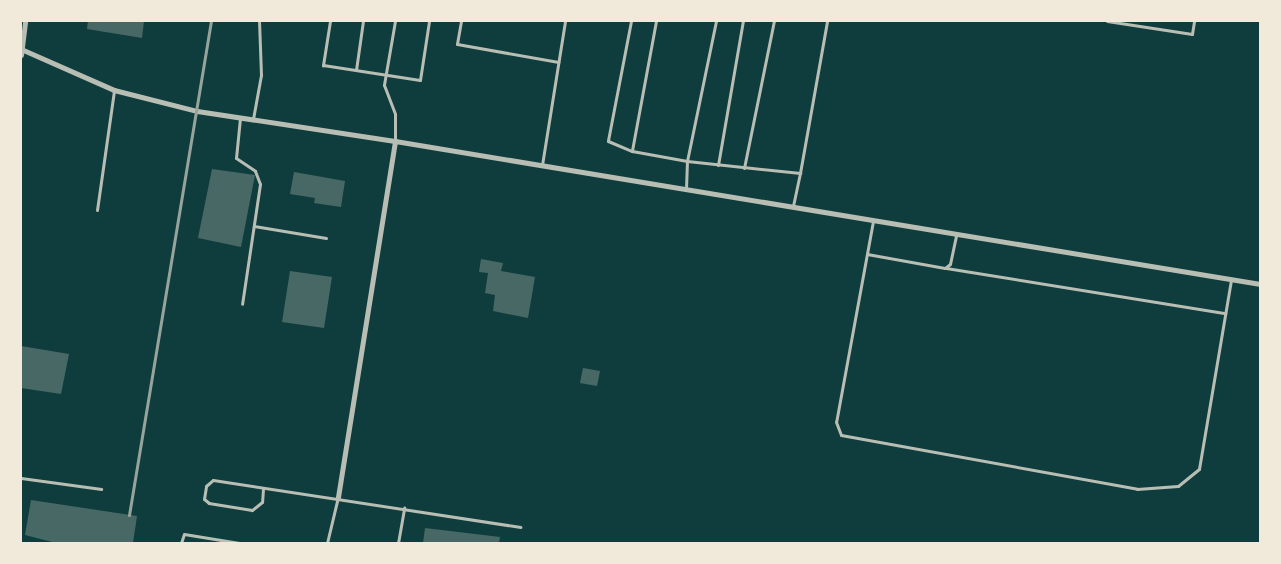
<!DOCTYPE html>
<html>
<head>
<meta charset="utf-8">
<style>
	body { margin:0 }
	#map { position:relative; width:1281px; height:564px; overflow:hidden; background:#0f3d3e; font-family:"Alegreya Sans",sans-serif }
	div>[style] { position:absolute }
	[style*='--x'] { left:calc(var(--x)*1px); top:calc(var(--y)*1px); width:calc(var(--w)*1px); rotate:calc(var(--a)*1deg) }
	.building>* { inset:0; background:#486865 }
	.service>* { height:3px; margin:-1.5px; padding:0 1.5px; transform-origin:1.5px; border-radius:1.5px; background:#b8beb3 }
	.minor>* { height:5px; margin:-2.5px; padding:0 2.5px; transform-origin:2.5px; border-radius:2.5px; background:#b8beb3 }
	.rail>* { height:3px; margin:-1.5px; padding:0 1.5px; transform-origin:1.5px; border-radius:1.5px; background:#97a49c }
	span { translate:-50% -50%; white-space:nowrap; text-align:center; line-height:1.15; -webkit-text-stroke:4px #f1e9da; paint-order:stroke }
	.frame { position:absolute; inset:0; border:22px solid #f1e9da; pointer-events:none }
</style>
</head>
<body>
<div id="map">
	<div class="building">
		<div style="clip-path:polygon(88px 21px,144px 21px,142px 38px,87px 29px)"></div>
		<div style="clip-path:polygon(212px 169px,255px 175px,241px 247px,198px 238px)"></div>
		<div style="clip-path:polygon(294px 172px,345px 181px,341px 207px,314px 203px,315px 198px,290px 194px)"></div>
		<div style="clip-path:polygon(481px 259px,503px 263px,501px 271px,535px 277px,528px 318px,493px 311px,495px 295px,485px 293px,488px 273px,479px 272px)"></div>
		<div style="clip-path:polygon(290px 271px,332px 277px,324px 328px,282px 322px)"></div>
		<div style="clip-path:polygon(21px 346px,69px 354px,61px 394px,21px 388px)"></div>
		<div style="clip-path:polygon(583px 368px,600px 371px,597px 386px,580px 383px)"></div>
		<div style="clip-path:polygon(31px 500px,137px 516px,133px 543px,56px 543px,25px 535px)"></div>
		<div style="clip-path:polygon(425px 528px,500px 537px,499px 543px,423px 543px)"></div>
	</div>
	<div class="service">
		<div style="--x:330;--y:21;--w:45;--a:99"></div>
		<div style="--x:323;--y:65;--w:98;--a:8.8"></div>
		<div style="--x:420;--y:80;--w:60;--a:-81.3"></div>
		<div style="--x:395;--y:21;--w:65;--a:99.8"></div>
		<div style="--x:384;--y:85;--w:31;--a:69"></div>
		<div style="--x:395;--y:114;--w:27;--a:90"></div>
		<div style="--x:461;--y:21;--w:23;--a:100"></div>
		<div style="--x:457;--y:44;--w:103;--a:10.1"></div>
		<div style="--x:631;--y:21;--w:122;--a:100.9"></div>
		<div style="--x:608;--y:141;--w:26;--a:23"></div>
		<div style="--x:656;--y:21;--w:132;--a:100.5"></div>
		<div style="--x:632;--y:151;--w:56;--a:10.3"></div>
		<div style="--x:687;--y:161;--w:143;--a:-78.3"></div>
		<div style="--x:1107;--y:21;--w:86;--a:8.7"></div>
		<div style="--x:1192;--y:34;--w:13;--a:-81"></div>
		<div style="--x:356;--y:70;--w:49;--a:-81.9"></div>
		<div style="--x:240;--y:118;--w:40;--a:95.7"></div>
		<div style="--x:236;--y:158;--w:23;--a:34"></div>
		<div style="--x:255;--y:171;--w:14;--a:69"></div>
		<div style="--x:260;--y:184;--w:121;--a:98.5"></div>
		<div style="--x:253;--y:119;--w:45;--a:-79.7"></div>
		<div style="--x:261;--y:75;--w:54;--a:-92.1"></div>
		<div style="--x:542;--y:165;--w:146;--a:-80.9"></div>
		<div style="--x:718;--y:165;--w:146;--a:-80.2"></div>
		<div style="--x:744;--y:168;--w:150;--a:-78.5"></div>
		<div style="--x:800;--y:173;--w:154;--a:-79.9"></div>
		<div style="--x:686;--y:189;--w:28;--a:-88"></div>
		<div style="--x:687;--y:161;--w:114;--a:6.1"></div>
		<div style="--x:800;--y:173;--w:35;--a:102"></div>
		<div style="--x:97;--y:210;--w:121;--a:-81.9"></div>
		<div style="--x:873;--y:221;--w:204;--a:100.4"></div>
		<div style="--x:836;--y:422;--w:14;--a:69"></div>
		<div style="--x:841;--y:435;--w:301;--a:10.3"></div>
		<div style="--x:1137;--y:489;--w:41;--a:-4.2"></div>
		<div style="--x:1178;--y:486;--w:27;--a:-39"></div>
		<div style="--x:1199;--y:469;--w:192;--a:-80.4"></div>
		<div style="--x:254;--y:226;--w:73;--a:9.5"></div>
		<div style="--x:867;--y:254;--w:79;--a:10.2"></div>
		<div style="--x:945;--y:268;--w:6;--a:-39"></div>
		<div style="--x:950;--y:264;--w:30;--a:-78"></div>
		<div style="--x:946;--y:268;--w:283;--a:9.2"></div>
		<div style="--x:21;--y:478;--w:81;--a:7.8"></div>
		<div style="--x:263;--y:489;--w:13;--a:94"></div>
		<div style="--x:262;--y:502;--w:13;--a:141"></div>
		<div style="--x:252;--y:510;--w:44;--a:-170.8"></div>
		<div style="--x:209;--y:503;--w:6;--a:-141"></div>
		<div style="--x:204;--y:499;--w:13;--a:-81"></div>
		<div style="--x:206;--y:486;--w:9;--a:-41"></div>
		<div style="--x:213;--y:480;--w:311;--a:8.7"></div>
		<div style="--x:181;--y:543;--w:9;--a:-72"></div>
		<div style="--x:184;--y:534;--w:56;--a:9.3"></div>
		<div style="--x:327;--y:543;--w:47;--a:-76.6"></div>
		<div style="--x:398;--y:543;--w:36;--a:-80"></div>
	</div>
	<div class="minor">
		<div style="--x:21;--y:49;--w:102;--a:23.8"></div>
		<div style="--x:114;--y:90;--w:86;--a:14.2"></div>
		<div style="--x:197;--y:111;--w:200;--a:8.6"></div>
		<div style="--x:395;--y:141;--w:877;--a:9.39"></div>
		<div style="--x:21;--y:55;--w:34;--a:-83"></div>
		<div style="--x:338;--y:497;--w:361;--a:-80.9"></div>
	</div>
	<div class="rail">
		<div style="--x:129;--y:515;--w:501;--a:-80.58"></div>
	</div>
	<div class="frame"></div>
</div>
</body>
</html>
